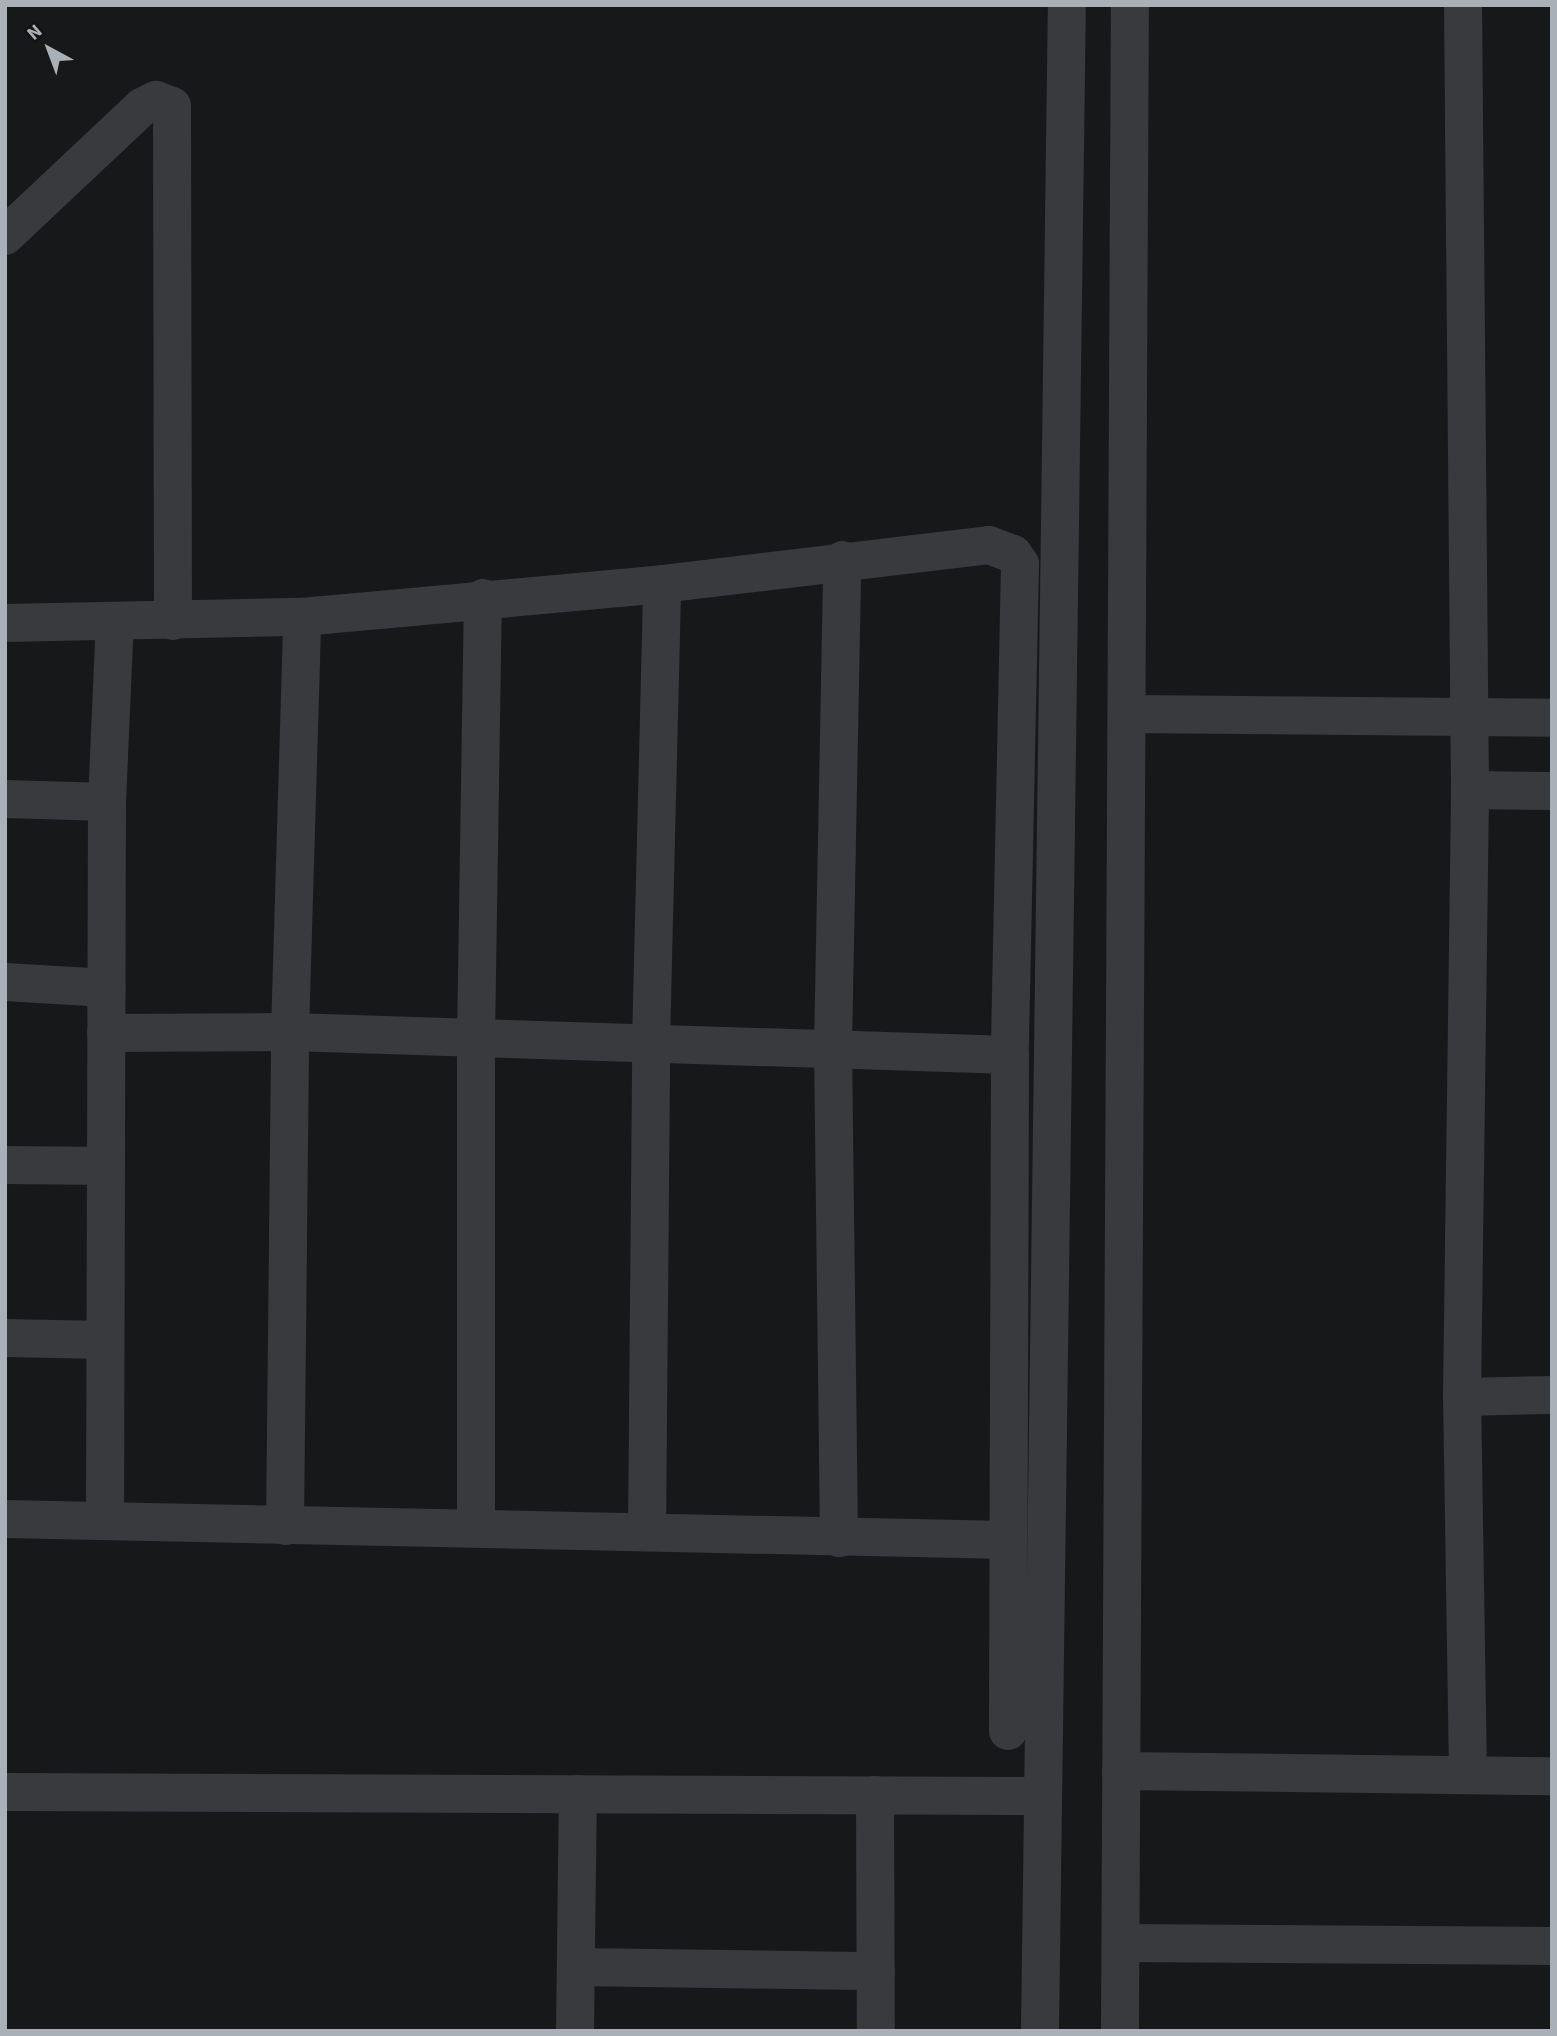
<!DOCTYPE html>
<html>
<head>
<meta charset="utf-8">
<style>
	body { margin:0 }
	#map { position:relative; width:1557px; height:2036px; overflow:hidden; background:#171819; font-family:"Source Sans 3",sans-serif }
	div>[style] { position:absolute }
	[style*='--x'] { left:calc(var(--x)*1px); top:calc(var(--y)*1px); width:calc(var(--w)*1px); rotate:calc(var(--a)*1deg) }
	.minor>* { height:38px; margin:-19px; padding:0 19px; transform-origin:19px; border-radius:19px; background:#393a3e }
	.tertiary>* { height:38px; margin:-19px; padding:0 19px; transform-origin:19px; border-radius:19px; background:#393a3e }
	span { translate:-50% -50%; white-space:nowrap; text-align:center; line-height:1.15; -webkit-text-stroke:6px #121314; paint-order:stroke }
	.frame { position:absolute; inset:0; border:7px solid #aab0b8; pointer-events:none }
	.north { position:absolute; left:14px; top:14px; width:70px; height:70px; -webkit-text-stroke:5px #121314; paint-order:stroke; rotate:319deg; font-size:19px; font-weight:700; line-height:28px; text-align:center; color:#aab0b8 }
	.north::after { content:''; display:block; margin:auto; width:24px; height:32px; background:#aab0b8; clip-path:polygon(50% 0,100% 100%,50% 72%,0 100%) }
</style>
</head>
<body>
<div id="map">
	<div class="minor">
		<div style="--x:1463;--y:5;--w:785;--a:89.49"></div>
		<div style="--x:1470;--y:790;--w:82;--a:0.7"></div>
		<div style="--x:5;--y:236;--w:188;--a:-43.3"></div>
		<div style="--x:142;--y:107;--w:16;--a:-27"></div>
		<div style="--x:156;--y:100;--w:17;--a:21"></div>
		<div style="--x:172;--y:106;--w:515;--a:89.89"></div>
		<div style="--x:5;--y:623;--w:297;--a:-1.2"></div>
		<div style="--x:302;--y:617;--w:362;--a:-5.2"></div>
		<div style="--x:662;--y:584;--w:329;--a:-6.8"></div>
		<div style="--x:989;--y:545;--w:26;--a:21"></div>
		<div style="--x:1013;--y:554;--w:12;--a:55"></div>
		<div style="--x:1020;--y:564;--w:491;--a:91.2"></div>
		<div style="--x:1010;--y:1055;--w:676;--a:90.17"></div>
		<div style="--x:1130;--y:714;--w:422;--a:0.5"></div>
		<div style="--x:5;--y:799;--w:102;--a:1.7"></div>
		<div style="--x:5;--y:982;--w:102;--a:3.4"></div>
		<div style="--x:106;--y:1033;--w:184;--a:-0.3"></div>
		<div style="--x:290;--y:1032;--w:720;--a:1.83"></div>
		<div style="--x:5;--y:1165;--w:101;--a:0.6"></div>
		<div style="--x:5;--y:1338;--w:100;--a:1.1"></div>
		<div style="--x:1462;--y:1397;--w:90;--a:-1.3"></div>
		<div style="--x:5;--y:1519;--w:1003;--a:1.2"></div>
		<div style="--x:105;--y:1520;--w:718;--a:-89.84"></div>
		<div style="--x:107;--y:802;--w:180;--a:-87.5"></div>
		<div style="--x:285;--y:1526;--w:494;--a:-89.4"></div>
		<div style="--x:290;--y:1032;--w:415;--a:-88.3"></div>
		<div style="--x:476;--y:1528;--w:489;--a:-90"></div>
		<div style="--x:476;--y:1039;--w:441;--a:-89.1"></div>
		<div style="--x:647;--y:1532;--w:489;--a:-89.5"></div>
		<div style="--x:651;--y:1043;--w:459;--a:-88.6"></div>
		<div style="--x:839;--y:1538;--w:491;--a:-90.7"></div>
		<div style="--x:833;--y:1047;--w:487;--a:-88.9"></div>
		<div style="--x:1121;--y:1771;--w:431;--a:0.7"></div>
		<div style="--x:1468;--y:1775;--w:378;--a:-90.9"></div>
		<div style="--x:1462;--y:1397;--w:607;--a:-89.24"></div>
		<div style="--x:875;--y:1795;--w:236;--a:89.8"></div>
		<div style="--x:1121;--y:1943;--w:431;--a:0.4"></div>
		<div style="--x:576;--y:1967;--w:300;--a:0.8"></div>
		<div style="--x:575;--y:2031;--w:237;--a:-89.3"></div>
		<div style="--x:1040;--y:2031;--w:2026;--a:-89.24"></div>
		<div style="--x:1120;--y:2031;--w:2026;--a:-89.72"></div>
	</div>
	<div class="tertiary">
		<div style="--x:5;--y:1792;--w:1035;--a:0.22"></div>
	</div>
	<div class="frame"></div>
	<div class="north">N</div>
</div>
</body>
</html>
